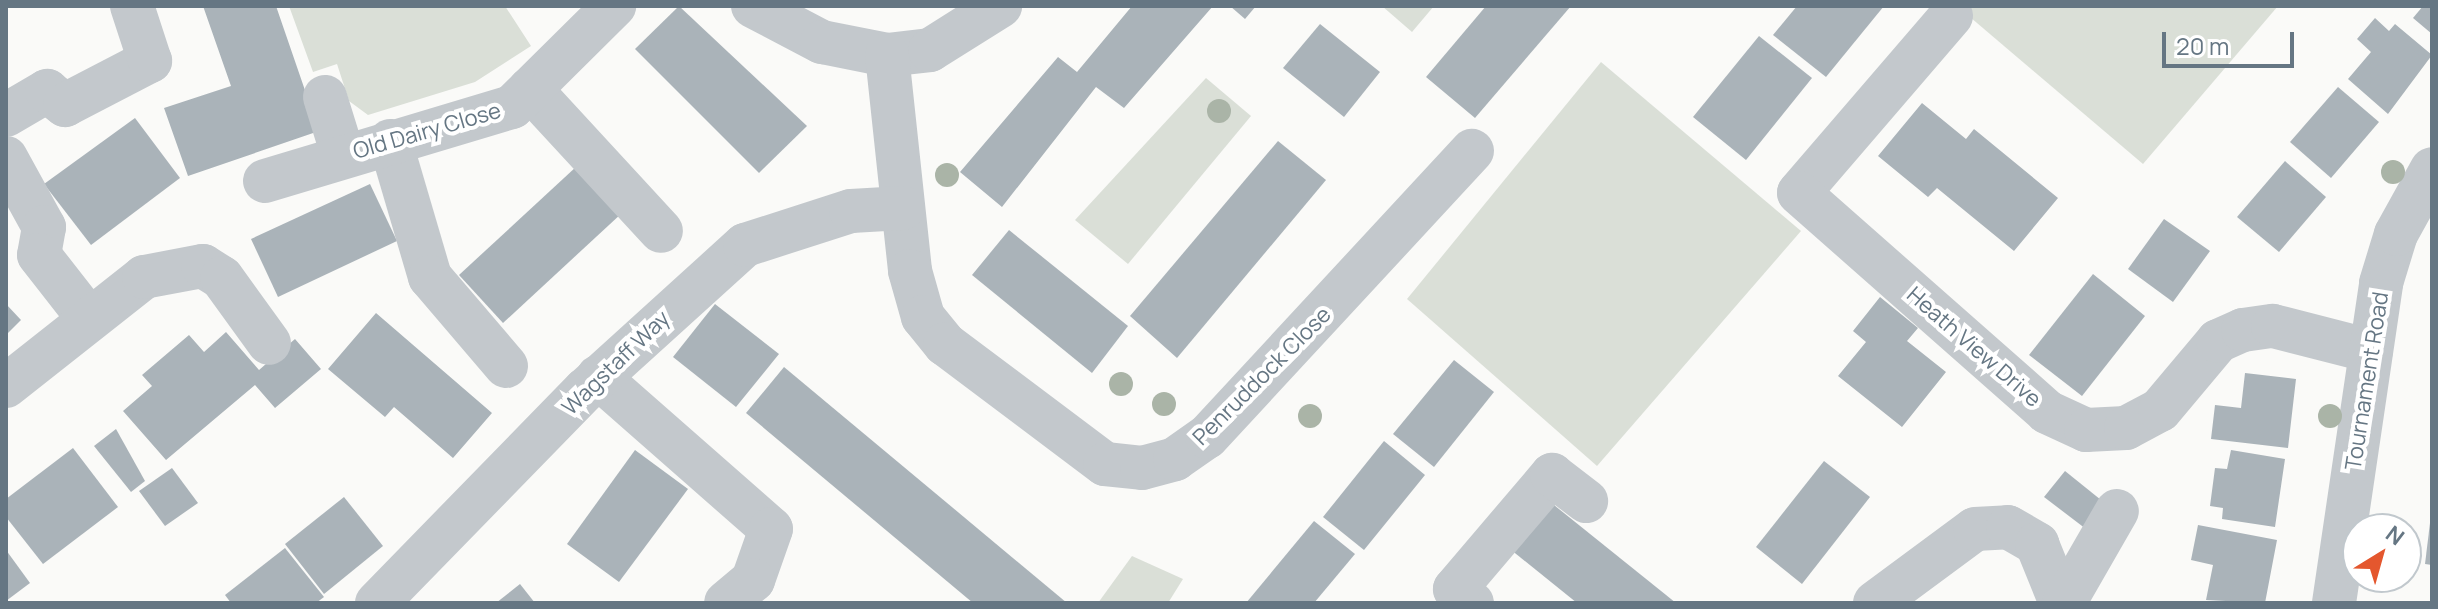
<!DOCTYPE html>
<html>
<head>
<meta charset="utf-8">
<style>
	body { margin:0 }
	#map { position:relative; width:2438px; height:609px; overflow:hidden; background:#fafaf8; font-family:Manrope,sans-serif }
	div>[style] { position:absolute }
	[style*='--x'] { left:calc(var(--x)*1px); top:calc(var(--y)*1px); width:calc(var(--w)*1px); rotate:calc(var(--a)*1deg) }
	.green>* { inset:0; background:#dadfd7 }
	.building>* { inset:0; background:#aab3b9 }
	.minor>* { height:44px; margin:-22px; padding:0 22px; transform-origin:22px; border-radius:22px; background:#c3c8cc }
	.trees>* { width:24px; height:24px; margin:-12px; border-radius:50%; background:#aab4a7 }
	span { translate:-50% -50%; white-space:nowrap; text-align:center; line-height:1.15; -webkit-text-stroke:8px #fff; paint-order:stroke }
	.street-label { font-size:22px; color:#657683 }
	.frame { position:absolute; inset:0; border:8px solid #657683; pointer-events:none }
	.north { position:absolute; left:2342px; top:513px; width:80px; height:80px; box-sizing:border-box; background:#fff; border:2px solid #c1c8cd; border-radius:50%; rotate:37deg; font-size:22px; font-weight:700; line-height:32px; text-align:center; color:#657683 }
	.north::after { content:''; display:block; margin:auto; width:28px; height:36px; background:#e4572e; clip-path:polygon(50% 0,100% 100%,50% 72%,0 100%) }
	.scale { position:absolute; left:2162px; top:32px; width:132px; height:36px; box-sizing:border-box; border:4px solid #657683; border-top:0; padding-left:10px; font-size:24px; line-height:28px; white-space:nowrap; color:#657683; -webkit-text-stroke:6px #fff; paint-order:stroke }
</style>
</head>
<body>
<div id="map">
	<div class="green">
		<div style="clip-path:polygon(289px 6px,505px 6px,531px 46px,475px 82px,368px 115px,349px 101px,337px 64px,313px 72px)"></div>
		<div style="clip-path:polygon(1382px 6px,1434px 6px,1412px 32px)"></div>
		<div style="clip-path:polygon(1957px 6px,2278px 6px,2143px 164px)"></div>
		<div style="clip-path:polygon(1601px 62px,1801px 231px,1597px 466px,1407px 299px)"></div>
		<div style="clip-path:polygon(1206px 78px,1251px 116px,1128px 264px,1075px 220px)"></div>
		<div style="clip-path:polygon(1132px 556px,1183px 579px,1168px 603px,1098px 603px)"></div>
	</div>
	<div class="building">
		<div style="clip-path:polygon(203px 6px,276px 6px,319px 131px,188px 176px,164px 108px,231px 86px)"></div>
		<div style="clip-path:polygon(679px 6px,807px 126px,759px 173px,635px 49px)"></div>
		<div style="clip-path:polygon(1132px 6px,1213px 6px,1124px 108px,1096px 87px,1002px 207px,960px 172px,1058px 57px,1077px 72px)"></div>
		<div style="clip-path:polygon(1230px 6px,1256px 6px,1245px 19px)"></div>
		<div style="clip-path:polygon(1486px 6px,1571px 6px,1475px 118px,1426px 77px)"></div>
		<div style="clip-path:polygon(1797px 6px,1884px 6px,1826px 77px,1773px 35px)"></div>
		<div style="clip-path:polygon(2423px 6px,2432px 6px,2432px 34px,2413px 18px)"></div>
		<div style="clip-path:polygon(2375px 18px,2389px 31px,2395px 24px,2432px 55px,2388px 114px,2348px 79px,2371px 52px,2357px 39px)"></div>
		<div style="clip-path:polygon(1320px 24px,1380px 72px,1344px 117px,1283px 68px)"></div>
		<div style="clip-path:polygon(1759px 36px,1812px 78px,1746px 160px,1693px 117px)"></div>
		<div style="clip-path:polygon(2338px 87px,2379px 122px,2331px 178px,2290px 142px)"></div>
		<div style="clip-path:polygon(1922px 103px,1966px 139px,1974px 129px,2058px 198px,2014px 251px,1937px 188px,1928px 197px,1878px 156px)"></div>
		<div style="clip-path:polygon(135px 118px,180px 178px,91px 245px,44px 184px)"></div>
		<div style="clip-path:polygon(1278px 141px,1326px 180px,1177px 358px,1130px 316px)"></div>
		<div style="clip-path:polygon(2285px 161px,2326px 197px,2279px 252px,2237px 217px)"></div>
		<div style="clip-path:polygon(577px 166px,622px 213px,503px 323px,459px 275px)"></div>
		<div style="clip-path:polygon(370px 184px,397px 241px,278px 297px,251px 239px)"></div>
		<div style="clip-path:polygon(2164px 219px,2210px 251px,2173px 302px,2128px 269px)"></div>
		<div style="clip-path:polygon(1009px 230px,1128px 326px,1092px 373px,972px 275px)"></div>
		<div style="clip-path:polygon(2093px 274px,2145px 316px,2082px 396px,2029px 355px)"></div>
		<div style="clip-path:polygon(1880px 297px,1918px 328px,1907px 341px,1946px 372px,1902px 427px,1838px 376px,1866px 342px,1853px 331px)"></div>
		<div style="clip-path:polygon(6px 304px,21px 320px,6px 335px)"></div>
		<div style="clip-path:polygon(715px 304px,779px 354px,736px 407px,673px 357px)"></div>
		<div style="clip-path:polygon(376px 313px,492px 413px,453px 458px,394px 407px,385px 417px,328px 369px)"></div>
		<div style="clip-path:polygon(226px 332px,259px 370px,295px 339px,321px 369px,275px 408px,255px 385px,166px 460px,123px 411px,152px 386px,142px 375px,189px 335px,204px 352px)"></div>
		<div style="clip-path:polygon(1454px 360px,1494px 392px,1434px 467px,1393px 434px)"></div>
		<div style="clip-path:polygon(784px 367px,1067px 603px,973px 603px,746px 413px)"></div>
		<div style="clip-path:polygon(2245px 373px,2296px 379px,2288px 448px,2211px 439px,2215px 405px,2241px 408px)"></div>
		<div style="clip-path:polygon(116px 429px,145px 481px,131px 492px,94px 446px)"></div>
		<div style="clip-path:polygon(1384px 441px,1425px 475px,1364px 550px,1323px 517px)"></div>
		<div style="clip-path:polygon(73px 448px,118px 507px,43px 564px,6px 517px,6px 499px)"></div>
		<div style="clip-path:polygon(635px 450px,688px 489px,619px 582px,567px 544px)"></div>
		<div style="clip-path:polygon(2231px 450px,2285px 459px,2275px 527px,2222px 519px,2223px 508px,2210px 506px,2215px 468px,2227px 469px)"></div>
		<div style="clip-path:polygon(1824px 461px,1870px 497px,1802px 584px,1756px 547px)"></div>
		<div style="clip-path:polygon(172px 468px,198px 503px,165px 526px,139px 491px)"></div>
		<div style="clip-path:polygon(2065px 471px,2106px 504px,2086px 529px,2044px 497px)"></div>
		<div style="clip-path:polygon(344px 497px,383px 546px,324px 594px,285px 544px)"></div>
		<div style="clip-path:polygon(1549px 501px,1676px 603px,1577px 603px,1510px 549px)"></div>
		<div style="clip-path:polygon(1314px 521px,1355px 554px,1314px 603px,1246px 603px)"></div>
		<div style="clip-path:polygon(2430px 523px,2432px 523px,2432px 565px,2425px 564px)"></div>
		<div style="clip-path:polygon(2198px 525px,2277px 540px,2265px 603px,2206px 600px,2213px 565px,2191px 560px)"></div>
		<div style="clip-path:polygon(285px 548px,324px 597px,316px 603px,231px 603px,225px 595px)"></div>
		<div style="clip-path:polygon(6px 550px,30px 583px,6px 601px)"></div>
		<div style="clip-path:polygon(520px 584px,535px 603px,496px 603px)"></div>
	</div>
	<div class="minor">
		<div style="--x:753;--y:6;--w:78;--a:27.6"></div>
		<div style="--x:822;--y:42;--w:66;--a:11.3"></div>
		<div style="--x:887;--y:55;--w:43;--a:-6.6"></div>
		<div style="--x:930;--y:50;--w:83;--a:-32.2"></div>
		<div style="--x:1951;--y:16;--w:233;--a:130.7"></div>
		<div style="--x:1799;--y:193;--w:331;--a:41.4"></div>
		<div style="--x:2047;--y:412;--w:43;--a:24.8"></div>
		<div style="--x:2086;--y:430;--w:40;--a:-2.9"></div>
		<div style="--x:2126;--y:428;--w:38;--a:-28"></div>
		<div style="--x:2160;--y:410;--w:90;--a:-50"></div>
		<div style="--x:2218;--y:341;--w:27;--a:-24"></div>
		<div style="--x:2243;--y:330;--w:30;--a:-8"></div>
		<div style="--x:2273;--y:326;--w:101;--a:14.3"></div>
		<div style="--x:887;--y:55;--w:217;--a:83.9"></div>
		<div style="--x:910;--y:271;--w:48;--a:74.2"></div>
		<div style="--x:923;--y:317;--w:35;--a:51"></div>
		<div style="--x:945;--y:344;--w:200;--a:36.9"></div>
		<div style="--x:1105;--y:464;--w:37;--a:6"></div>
		<div style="--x:1142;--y:468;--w:34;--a:-15"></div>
		<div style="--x:1175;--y:459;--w:39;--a:-35"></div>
		<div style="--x:1207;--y:437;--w:390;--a:-47.2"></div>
		<div style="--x:530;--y:89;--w:193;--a:47.3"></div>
		<div style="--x:325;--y:97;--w:61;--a:72.8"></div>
		<div style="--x:6;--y:115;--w:48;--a:-30.3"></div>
		<div style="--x:47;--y:91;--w:23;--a:38"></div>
		<div style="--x:65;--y:105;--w:96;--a:-27.4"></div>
		<div style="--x:150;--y:61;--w:58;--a:-108.1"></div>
		<div style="--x:390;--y:141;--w:142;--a:73.6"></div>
		<div style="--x:430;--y:277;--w:117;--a:49.5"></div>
		<div style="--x:6;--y:158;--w:79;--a:61.2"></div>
		<div style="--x:44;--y:227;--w:28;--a:100"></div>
		<div style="--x:39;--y:255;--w:81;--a:52"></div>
		<div style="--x:265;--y:181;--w:258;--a:-16.7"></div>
		<div style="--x:512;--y:107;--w:144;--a:-44.7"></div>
		<div style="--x:598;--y:377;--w:230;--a:41.3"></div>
		<div style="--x:771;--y:529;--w:54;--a:109.4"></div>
		<div style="--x:753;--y:580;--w:35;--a:140"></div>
		<div style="--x:6;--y:386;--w:176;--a:-38.3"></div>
		<div style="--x:144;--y:277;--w:60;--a:-10.6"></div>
		<div style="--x:203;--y:266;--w:22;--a:32"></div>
		<div style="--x:222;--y:278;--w:80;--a:54.1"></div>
		<div style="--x:377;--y:603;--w:298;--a:-45.7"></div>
		<div style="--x:585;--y:390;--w:216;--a:-42.2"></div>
		<div style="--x:745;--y:245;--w:111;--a:-17.8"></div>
		<div style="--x:851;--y:211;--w:52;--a:-3.3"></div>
		<div style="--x:1472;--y:603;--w:22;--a:-141"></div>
		<div style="--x:1455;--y:589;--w:150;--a:-49.6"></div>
		<div style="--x:1552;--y:475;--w:43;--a:37.4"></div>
		<div style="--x:1875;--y:603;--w:124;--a:-36.5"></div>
		<div style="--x:1975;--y:529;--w:33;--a:-3"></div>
		<div style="--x:2008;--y:527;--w:34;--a:30"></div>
		<div style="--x:2037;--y:544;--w:64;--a:67.9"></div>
		<div style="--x:2064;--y:603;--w:106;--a:-60.1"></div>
		<div style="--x:2334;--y:603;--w:323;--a:-81.6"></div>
		<div style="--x:2381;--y:283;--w:51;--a:-73"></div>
		<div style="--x:2396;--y:234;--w:74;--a:-61"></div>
	</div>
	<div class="trees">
		<div style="left:1219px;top:111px"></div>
		<div style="left:2393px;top:172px"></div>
		<div style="left:947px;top:175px"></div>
		<div style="left:1121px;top:384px"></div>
		<div style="left:1164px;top:404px"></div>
		<div style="left:1310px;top:416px"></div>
		<div style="left:2330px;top:416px"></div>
	</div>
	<div class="street-label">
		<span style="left:427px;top:131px;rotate:-16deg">Old Dairy Close</span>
		<span style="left:1974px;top:347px;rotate:41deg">Heath View Drive</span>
		<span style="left:616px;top:363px;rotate:-44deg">Wagstaff Way</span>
		<span style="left:1262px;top:376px;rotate:-45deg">Penruddock Close</span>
		<span style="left:2367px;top:381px;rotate:-81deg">Tournament Road</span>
	</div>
	<div class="frame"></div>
	<div class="north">N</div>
	<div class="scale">20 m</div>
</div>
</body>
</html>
